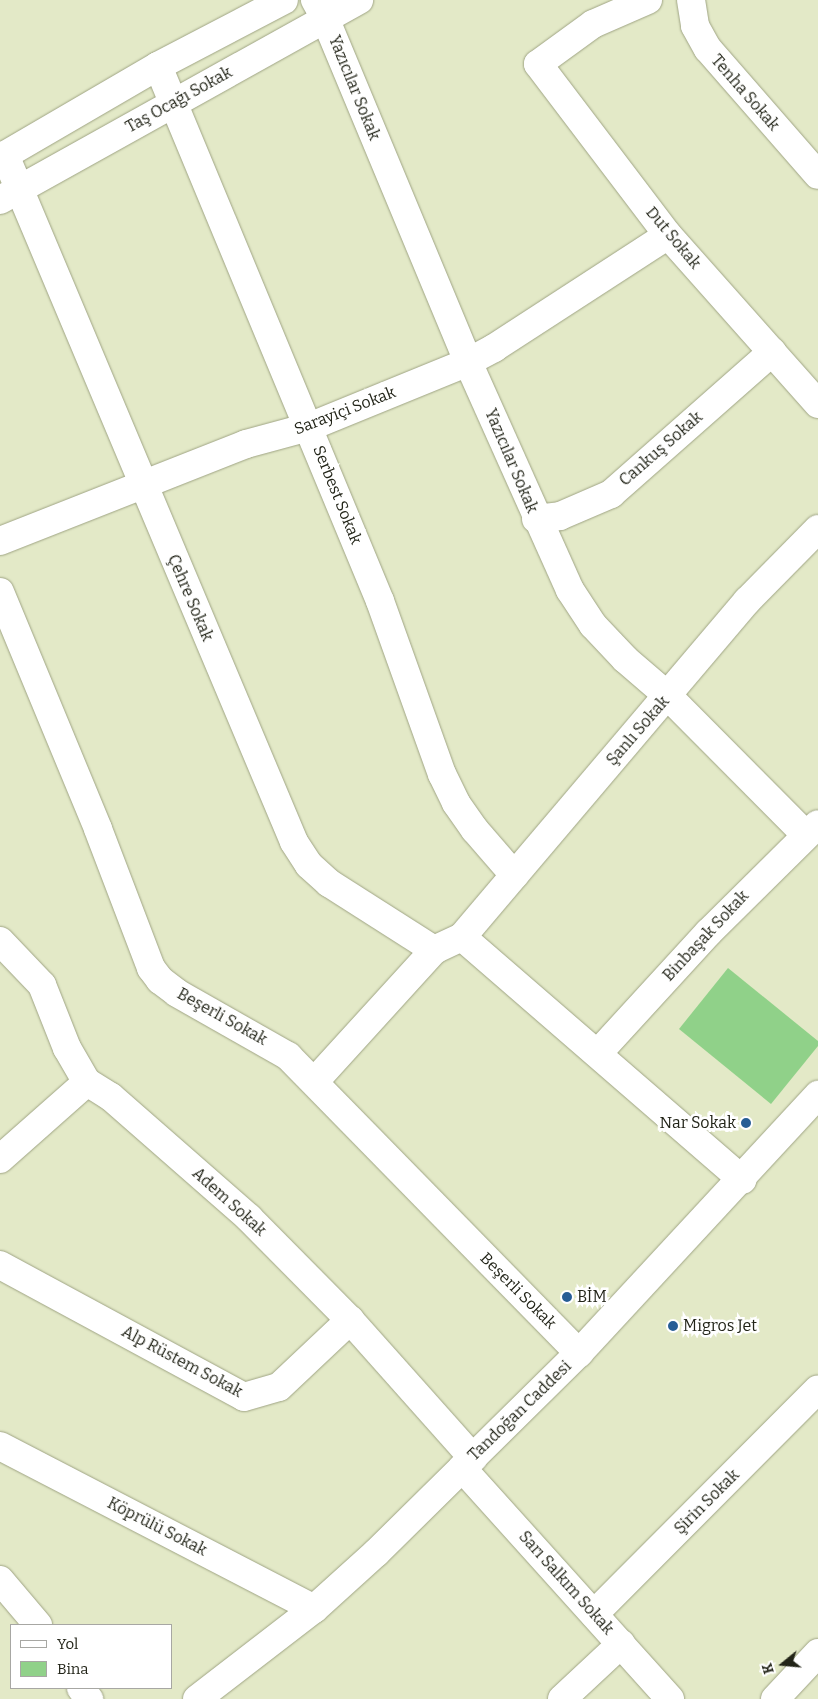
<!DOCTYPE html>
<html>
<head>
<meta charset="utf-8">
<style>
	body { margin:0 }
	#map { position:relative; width:818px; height:1699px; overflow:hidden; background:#e3e9c7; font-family:Bitter,serif }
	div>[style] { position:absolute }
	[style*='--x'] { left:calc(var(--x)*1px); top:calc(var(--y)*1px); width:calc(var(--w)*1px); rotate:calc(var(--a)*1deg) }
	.building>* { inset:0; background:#90d189 }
	.roads { filter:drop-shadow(0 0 1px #9fa484) drop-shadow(0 0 1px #9fa484) }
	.minor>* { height:28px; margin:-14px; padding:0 14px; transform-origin:14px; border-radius:14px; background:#fff }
	.dots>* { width:14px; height:14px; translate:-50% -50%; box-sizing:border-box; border:2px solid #fff; border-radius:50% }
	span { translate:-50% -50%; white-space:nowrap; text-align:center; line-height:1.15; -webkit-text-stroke:5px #fff; paint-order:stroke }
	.street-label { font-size:16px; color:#222418 }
	.poi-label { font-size:16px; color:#222418 }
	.right { translate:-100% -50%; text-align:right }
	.left { translate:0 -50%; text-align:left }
	.legend { position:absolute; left:10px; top:1624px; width:162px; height:65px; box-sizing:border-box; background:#fff; border:1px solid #a7a7a3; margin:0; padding:6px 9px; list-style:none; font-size:15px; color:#222418 }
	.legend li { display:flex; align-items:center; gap:10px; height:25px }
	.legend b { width:25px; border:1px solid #a7a7a3 }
	.north { position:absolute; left:758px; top:1639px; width:50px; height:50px; -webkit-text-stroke:4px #fff; paint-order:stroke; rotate:253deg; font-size:14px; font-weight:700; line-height:20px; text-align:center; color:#222418 }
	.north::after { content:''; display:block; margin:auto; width:18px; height:22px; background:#222418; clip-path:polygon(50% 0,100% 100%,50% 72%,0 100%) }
</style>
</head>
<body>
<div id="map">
	<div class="building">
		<div style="clip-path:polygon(728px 968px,818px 1041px,818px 1046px,771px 1104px,679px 1029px)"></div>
	</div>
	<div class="roads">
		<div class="minor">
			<div style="--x:315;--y:0;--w:21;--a:61"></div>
			<div style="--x:325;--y:18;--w:373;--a:67.4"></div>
			<div style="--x:468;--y:362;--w:250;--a:65.9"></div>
			<div style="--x:570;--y:590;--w:42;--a:56.7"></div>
			<div style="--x:593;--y:625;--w:47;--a:46.7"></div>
			<div style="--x:625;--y:659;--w:57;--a:40.7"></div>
			<div style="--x:668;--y:696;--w:194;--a:45.2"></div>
			<div style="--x:648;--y:0;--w:60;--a:156.4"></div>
			<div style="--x:593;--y:24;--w:68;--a:144"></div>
			<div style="--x:538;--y:64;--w:215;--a:52.8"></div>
			<div style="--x:668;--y:235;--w:226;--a:48.4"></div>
			<div style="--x:691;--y:0;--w:26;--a:81"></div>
			<div style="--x:695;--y:26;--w:26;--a:61"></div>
			<div style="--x:708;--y:49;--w:167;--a:48.9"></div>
			<div style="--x:158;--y:66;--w:579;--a:67.46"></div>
			<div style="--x:380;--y:601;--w:184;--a:70.3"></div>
			<div style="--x:442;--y:774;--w:32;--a:64"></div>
			<div style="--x:456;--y:803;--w:33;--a:55"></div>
			<div style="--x:475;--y:830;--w:60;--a:49.1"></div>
			<div style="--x:5;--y:155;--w:745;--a:67.18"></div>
			<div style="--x:294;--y:842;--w:27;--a:57"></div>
			<div style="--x:309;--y:865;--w:27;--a:42"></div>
			<div style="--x:329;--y:883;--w:125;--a:32.5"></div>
			<div style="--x:0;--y:158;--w:183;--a:-30.2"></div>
			<div style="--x:158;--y:66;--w:142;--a:-27.6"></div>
			<div style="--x:0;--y:200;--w:411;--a:-29.1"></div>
			<div style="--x:536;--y:519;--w:24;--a:-7"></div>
			<div style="--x:560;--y:516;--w:56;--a:-23.3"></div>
			<div style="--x:611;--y:494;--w:215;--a:-41.4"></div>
			<div style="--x:0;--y:541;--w:264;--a:-21.5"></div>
			<div style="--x:246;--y:444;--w:65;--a:-15.1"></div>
			<div style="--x:309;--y:427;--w:172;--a:-22.2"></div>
			<div style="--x:468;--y:362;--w:30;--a:-28"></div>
			<div style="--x:494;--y:348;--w:207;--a:-33"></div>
			<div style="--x:0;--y:592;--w:256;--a:67.5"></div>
			<div style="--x:98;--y:829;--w:149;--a:69.1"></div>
			<div style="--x:151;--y:968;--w:15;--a:53"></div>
			<div style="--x:160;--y:980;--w:21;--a:37"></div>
			<div style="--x:177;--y:993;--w:128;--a:29.6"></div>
			<div style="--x:288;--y:1056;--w:416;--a:45.6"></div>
			<div style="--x:462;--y:937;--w:371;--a:40.9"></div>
			<div style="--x:0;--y:941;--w:61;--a:46.3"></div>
			<div style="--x:42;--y:985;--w:68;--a:68.4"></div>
			<div style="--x:67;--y:1048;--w:39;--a:60"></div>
			<div style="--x:87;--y:1082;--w:28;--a:32"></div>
			<div style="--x:111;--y:1097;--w:184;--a:41.2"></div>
			<div style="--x:249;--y:1218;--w:144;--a:45.3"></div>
			<div style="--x:350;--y:1320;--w:185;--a:48.3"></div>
			<div style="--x:599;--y:1052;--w:163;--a:-47.5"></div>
			<div style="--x:709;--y:932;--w:153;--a:-44.7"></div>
			<div style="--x:315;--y:1081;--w:177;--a:-47.7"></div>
			<div style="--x:434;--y:950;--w:31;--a:-25"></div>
			<div style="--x:462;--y:937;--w:441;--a:-49.7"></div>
			<div style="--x:747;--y:601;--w:101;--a:-45.4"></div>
			<div style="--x:0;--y:1159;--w:116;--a:-41.5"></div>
			<div style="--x:0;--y:1265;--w:277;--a:28.4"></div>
			<div style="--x:244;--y:1397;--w:36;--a:-16"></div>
			<div style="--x:279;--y:1387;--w:98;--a:-43.3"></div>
			<div style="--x:0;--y:1446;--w:354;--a:27.4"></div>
			<div style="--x:462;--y:1468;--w:311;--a:48"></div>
			<div style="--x:0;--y:1580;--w:59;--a:49.8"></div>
			<div style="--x:594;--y:1614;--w:317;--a:-45.1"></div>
			<div style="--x:81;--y:1688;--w:14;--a:54"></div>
			<div style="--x:197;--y:1699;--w:148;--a:-37.6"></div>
			<div style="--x:314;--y:1609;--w:84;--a:-42.1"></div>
			<div style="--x:376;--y:1553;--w:285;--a:-44.6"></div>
			<div style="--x:579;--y:1353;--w:352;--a:-47.2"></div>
			<div style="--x:562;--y:1699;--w:81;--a:-43"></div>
			<div style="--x:775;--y:1699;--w:63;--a:-46.9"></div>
		</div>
	</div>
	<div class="dots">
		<div style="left:746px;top:1123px;background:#265d95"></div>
		<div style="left:567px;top:1297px;background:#265d95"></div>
		<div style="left:673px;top:1326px;background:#265d95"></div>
	</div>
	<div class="street-label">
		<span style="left:354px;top:88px;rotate:68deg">Yazıcılar Sokak</span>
		<span style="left:745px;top:93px;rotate:49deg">Tenha Sokak</span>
		<span style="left:179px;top:100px;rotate:-29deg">Taş Ocağı Sokak</span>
		<span style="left:673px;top:238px;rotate:50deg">Dut Sokak</span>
		<span style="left:345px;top:411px;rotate:-21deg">Sarayiçi Sokak</span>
		<span style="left:661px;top:449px;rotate:-41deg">Cankuş Sokak</span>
		<span style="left:511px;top:461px;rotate:67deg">Yazıcılar Sokak</span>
		<span style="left:337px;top:495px;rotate:68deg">Serbest Sokak</span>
		<span style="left:190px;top:598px;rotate:67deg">Çehre Sokak</span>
		<span style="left:638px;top:731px;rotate:-49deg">Şanlı Sokak</span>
		<span style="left:706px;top:936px;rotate:-47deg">Binbaşak Sokak</span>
		<span style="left:222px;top:1017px;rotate:29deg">Beşerli Sokak</span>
		<span style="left:229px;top:1202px;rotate:42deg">Adem Sokak</span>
		<span style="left:518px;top:1291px;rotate:45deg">Beşerli Sokak</span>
		<span style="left:182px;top:1362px;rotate:28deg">Alp Rüstem Sokak</span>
		<span style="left:520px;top:1411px;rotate:-44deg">Tandoğan Caddesi</span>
		<span style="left:707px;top:1502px;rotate:-45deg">Şirin Sokak</span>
		<span style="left:157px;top:1527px;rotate:27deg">Köprülü Sokak</span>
		<span style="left:566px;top:1583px;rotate:48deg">Sarı Salkım Sokak</span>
	</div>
	<div class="poi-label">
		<span class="right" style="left:736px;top:1123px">Nar Sokak</span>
		<span class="left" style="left:577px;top:1297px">BİM</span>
		<span class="left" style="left:683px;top:1326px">Migros Jet</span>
	</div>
	<ul class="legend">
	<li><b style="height:6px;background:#fff"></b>Yol</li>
	<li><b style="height:14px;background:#90d189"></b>Bina</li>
	</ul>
	<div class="north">K</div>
</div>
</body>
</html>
